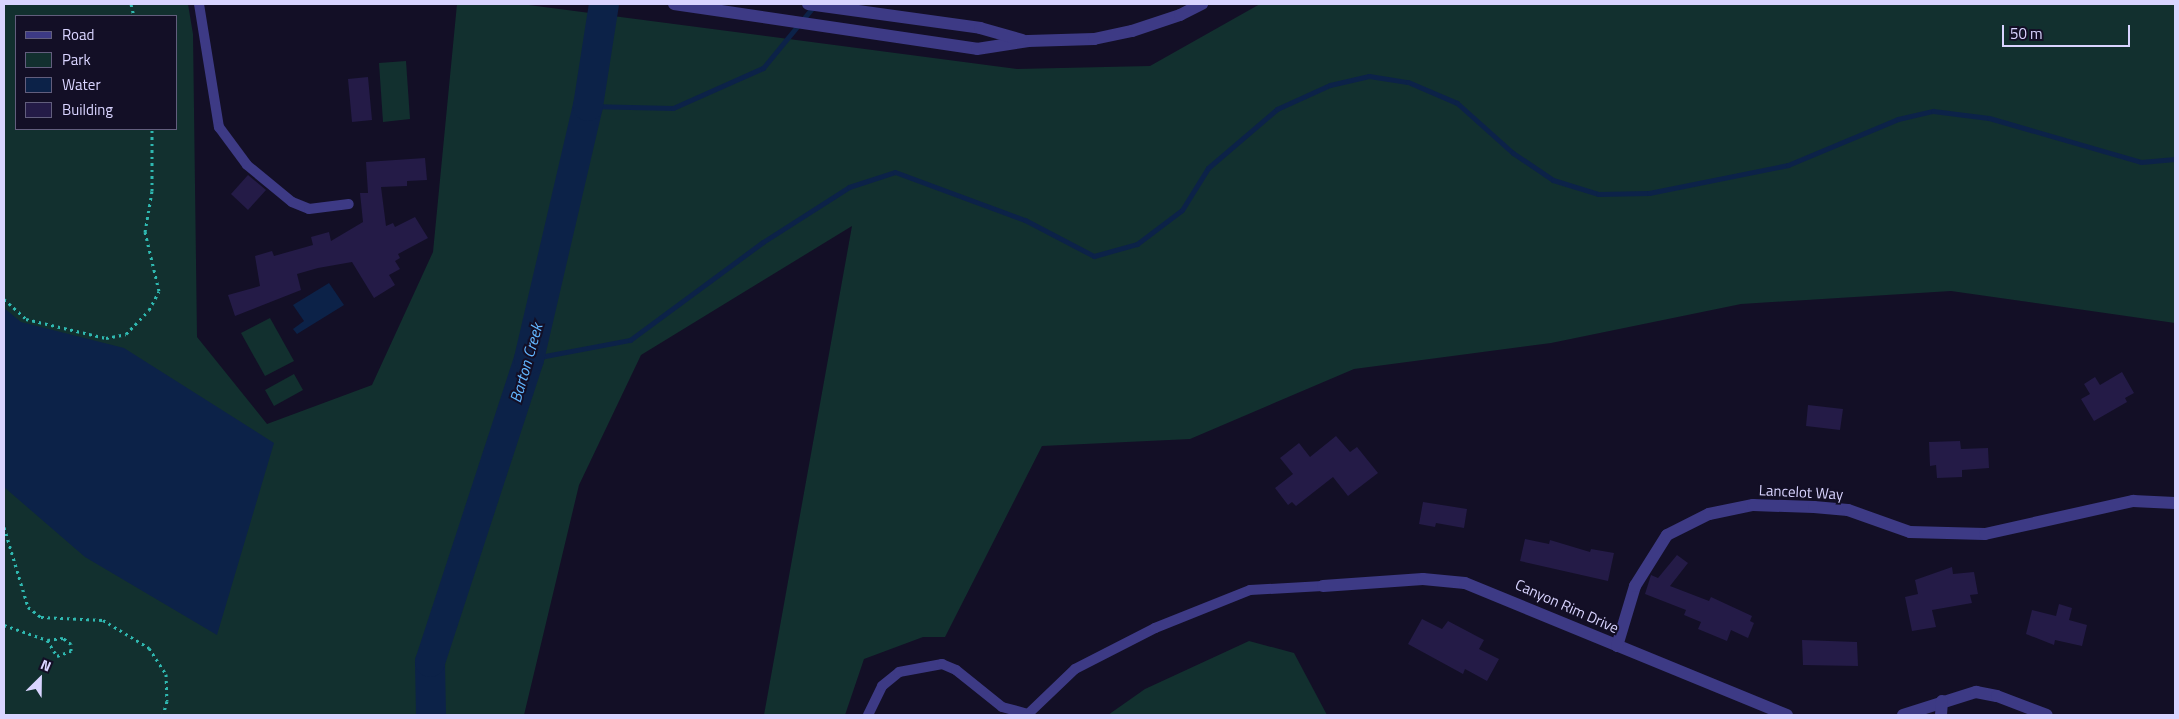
<!DOCTYPE html>
<html>
<head>
<meta charset="utf-8">
<style>
	body { margin:0 }
	#map { position:relative; width:2179px; height:719px; overflow:hidden; background:#130f26; font-family:"Titillium Web",sans-serif }
	div>[style] { position:absolute }
	[style*='--x'] { left:calc(var(--x)*1px); top:calc(var(--y)*1px); width:calc(var(--w)*1px); rotate:calc(var(--a)*1deg) }
	.green>* { inset:0; background:#12302f }
	.water>* { inset:0; background:#0c2248 }
	.stream>* { height:5px; margin:-2.5px; padding:0 2.5px; transform-origin:2.5px; border-radius:2.5px; background:#0c2248 }
	.river>* { height:30px; margin:-15px; padding:0 15px; transform-origin:15px; border-radius:15px; background:#0c2248 }
	.building>* { inset:0; background:#241b47 }
	.path>* { height:3px; margin-top:-1.5px; transform-origin:0; background:repeating-linear-gradient(90deg,#2fb8b0 0 2.5px,transparent 0 6.5px) }
	.service>* { height:10px; margin:-5px; padding:0 5px; transform-origin:5px; border-radius:5px; background:#3d3a85 }
	.minor>* { height:12px; margin:-6px; padding:0 6px; transform-origin:6px; border-radius:6px; background:#3d3a85 }
	.tertiary>* { height:12px; margin:-6px; padding:0 6px; transform-origin:6px; border-radius:6px; background:#3d3a85 }
	span { translate:-50% -50%; white-space:nowrap; text-align:center; line-height:1.15; -webkit-text-stroke:4px #130f26; paint-order:stroke }
	.street-label { font-size:15px; color:#d9d4ff }
	.water-label { font-size:16px; color:#62b6ff; font-style:italic }
	.frame { position:absolute; inset:0; border:5px solid #d9d4ff; pointer-events:none }
	.legend { position:absolute; left:15px; top:15px; width:162px; height:115px; box-sizing:border-box; background:#130f26; border:1px solid #625e7d; margin:0; padding:6px 9px; list-style:none; font-size:15px; color:#d9d4ff }
	.legend li { display:flex; align-items:center; gap:10px; height:25px }
	.legend b { width:25px; border:1px solid #625e7d }
	.north { position:absolute; left:15px; top:654px; width:50px; height:50px; -webkit-text-stroke:4px #130f26; paint-order:stroke; rotate:23deg; font-size:14px; font-weight:700; line-height:20px; text-align:center; color:#d9d4ff }
	.north::after { content:''; display:block; margin:auto; width:18px; height:22px; background:#d9d4ff; clip-path:polygon(50% 0,100% 100%,50% 72%,0 100%) }
	.scale { position:absolute; left:2002px; top:25px; width:128px; height:22px; box-sizing:border-box; border:2px solid #d9d4ff; border-top:0; padding-left:6px; font-size:15px; line-height:18px; white-space:nowrap; color:#d9d4ff; -webkit-text-stroke:4px #130f26; paint-order:stroke }
</style>
</head>
<body>
<div id="map">
	<div class="green">
		<div style="clip-path:polygon(evenodd,4px 4px,188px 4px,193px 34px,197px 337px,267px 424px,372px 385px,433px 252px,457px 4px,521px 4px,1017px 69px,1150px 66px,1260px 4px,2175px 4px,2175px 323px,1951px 291px,1741px 304px,1551px 343px,1354px 369px,1190px 439px,1042px 446px,945px 637px,923px 637px,864px 659px,845px 715px,764px 715px,852px 226px,641px 355px,579px 485px,524px 715px,4px 715px,4px 4px,16px 16px,176px 16px,176px 129px,16px 129px,16px 16px)"></div>
		<div style="clip-path:polygon(406px 61px,410px 119px,383px 122px,379px 63px)"></div>
		<div style="clip-path:polygon(270px 318px,294px 361px,265px 376px,241px 333px)"></div>
		<div style="clip-path:polygon(294px 374px,303px 390px,274px 406px,265px 390px)"></div>
		<div style="clip-path:polygon(1249px 641px,1294px 653px,1327px 715px,1108px 715px,1145px 689px)"></div>
	</div>
	<div class="water">
		<div style="clip-path:polygon(329px 283px,344px 305px,297px 334px,293px 329px,304px 321px,293px 305px)"></div>
		<div style="clip-path:polygon(4px 308px,21px 322px,124px 348px,274px 443px,217px 635px,85px 557px,4px 487px)"></div>
	</div>
	<div class="stream">
		<div style="--x:588;--y:106;--w:85;--a:1.3"></div>
		<div style="--x:673;--y:108;--w:98;--a:-24"></div>
		<div style="--x:763;--y:68;--w:80;--a:-50.6"></div>
		<div style="--x:529;--y:359;--w:103;--a:-10.7"></div>
		<div style="--x:630;--y:340;--w:165;--a:-36.4"></div>
		<div style="--x:763;--y:242;--w:102;--a:-32.6"></div>
		<div style="--x:849;--y:187;--w:48;--a:-18.1"></div>
		<div style="--x:895;--y:172;--w:139;--a:20.3"></div>
		<div style="--x:1025;--y:220;--w:78;--a:27.6"></div>
		<div style="--x:1094;--y:256;--w:45;--a:-15.6"></div>
		<div style="--x:1137;--y:244;--w:56;--a:-37.1"></div>
		<div style="--x:1182;--y:210;--w:49;--a:-58.2"></div>
		<div style="--x:1208;--y:168;--w:91;--a:-40.5"></div>
		<div style="--x:1277;--y:109;--w:58;--a:-24.4"></div>
		<div style="--x:1330;--y:85;--w:40;--a:-13"></div>
		<div style="--x:1369;--y:76;--w:39;--a:9"></div>
		<div style="--x:1408;--y:82;--w:53;--a:23.2"></div>
		<div style="--x:1457;--y:103;--w:75;--a:41.8"></div>
		<div style="--x:1513;--y:153;--w:48;--a:34"></div>
		<div style="--x:1553;--y:180;--w:47;--a:17.3"></div>
		<div style="--x:1598;--y:194;--w:51;--a:-1.1"></div>
		<div style="--x:1649;--y:193;--w:142;--a:-11.4"></div>
		<div style="--x:1788;--y:165;--w:119;--a:-22.7"></div>
		<div style="--x:1898;--y:119;--w:36;--a:-13"></div>
		<div style="--x:1933;--y:111;--w:56;--a:7.1"></div>
		<div style="--x:1989;--y:118;--w:158;--a:16.1"></div>
		<div style="--x:2141;--y:162;--w:34;--a:-5"></div>
	</div>
	<div class="river">
		<div style="--x:431;--y:715;--w:53;--a:-91.1"></div>
		<div style="--x:430;--y:662;--w:319;--a:-71.9"></div>
		<div style="--x:529;--y:359;--w:260;--a:-76.9"></div>
		<div style="--x:588;--y:106;--w:103;--a:-81.1"></div>
	</div>
	<div class="building">
		<div style="clip-path:polygon(368px 77px,372px 120px,352px 122px,348px 79px)"></div>
		<div style="clip-path:polygon(425px 158px,427px 180px,407px 181px,407px 186px,381px 187px,386px 226px,393px 223px,395px 227px,415px 217px,428px 238px,398px 254px,400px 258px,395px 261px,400px 269px,389px 275px,395px 285px,374px 298px,352px 262px,318px 268px,297px 274px,301px 290px,235px 316px,228px 295px,260px 286px,255px 256px,272px 251px,274px 256px,313px 245px,311px 237px,329px 232px,331px 241px,363px 222px,360px 193px,368px 193px,366px 162px)"></div>
		<div style="clip-path:polygon(248px 175px,266px 190px,248px 210px,231px 194px)"></div>
		<div style="clip-path:polygon(2122px 372px,2134px 393px,2125px 398px,2127px 402px,2094px 421px,2081px 399px,2090px 394px,2084px 384px,2095px 377px,2100px 385px)"></div>
		<div style="clip-path:polygon(1808px 405px,1843px 409px,1840px 430px,1806px 426px)"></div>
		<div style="clip-path:polygon(1336px 436px,1350px 452px,1357px 447px,1378px 473px,1348px 496px,1333px 477px,1296px 506px,1292px 502px,1288px 505px,1275px 488px,1293px 474px,1280px 458px,1299px 443px,1310px 457px)"></div>
		<div style="clip-path:polygon(1960px 441px,1961px 449px,1988px 448px,1989px 468px,1962px 470px,1962px 477px,1937px 478px,1936px 465px,1930px 466px,1929px 442px)"></div>
		<div style="clip-path:polygon(1423px 502px,1467px 509px,1464px 528px,1436px 523px,1435px 527px,1419px 524px)"></div>
		<div style="clip-path:polygon(1525px 539px,1549px 544px,1550px 540px,1590px 552px,1591px 549px,1614px 553px,1608px 581px,1520px 561px)"></div>
		<div style="clip-path:polygon(1677px 555px,1688px 563px,1670px 586px,1709px 601px,1711px 597px,1752px 616px,1750px 621px,1754px 623px,1748px 638px,1731px 630px,1727px 641px,1698px 629px,1701px 622px,1684px 615px,1686px 610px,1645px 594px,1651px 575px,1658px 578px)"></div>
		<div style="clip-path:polygon(1952px 567px,1953px 574px,1974px 572px,1978px 594px,1970px 595px,1972px 603px,1932px 610px,1936px 627px,1912px 631px,1905px 597px,1918px 594px,1915px 580px)"></div>
		<div style="clip-path:polygon(2059px 604px,2072px 608px,2069px 620px,2087px 625px,2082px 646px,2055px 640px,2054px 645px,2026px 634px,2032px 610px,2056px 616px)"></div>
		<div style="clip-path:polygon(1422px 619px,1442px 629px,1448px 621px,1484px 640px,1479px 649px,1499px 659px,1487px 681px,1465px 669px,1463px 674px,1408px 644px)"></div>
		<div style="clip-path:polygon(1802px 640px,1857px 642px,1858px 666px,1803px 665px)"></div>
	</div>
	<div class="path">
		<div style="--x:131;--y:4;--w:12;--a:76"></div>
		<div style="--x:4;--y:299;--w:30;--a:42"></div>
		<div style="--x:26;--y:319;--w:82;--a:13.4"></div>
		<div style="--x:106;--y:338;--w:20;--a:-11"></div>
		<div style="--x:126;--y:334;--w:33;--a:-46"></div>
		<div style="--x:149;--y:310;--w:21;--a:-62"></div>
		<div style="--x:159;--y:291;--w:61;--a:-103.3"></div>
		<div style="--x:145;--y:232;--w:42;--a:-80.3"></div>
		<div style="--x:152;--y:191;--w:62;--a:-90"></div>
		<div style="--x:4;--y:527;--w:84;--a:73.3"></div>
		<div style="--x:28;--y:607;--w:16;--a:38"></div>
		<div style="--x:41;--y:617;--w:62;--a:2.8"></div>
		<div style="--x:103;--y:620;--w:54;--a:31.3"></div>
		<div style="--x:149;--y:648;--w:31;--a:57"></div>
		<div style="--x:166;--y:674;--w:27;--a:88"></div>
		<div style="--x:167;--y:701;--w:15;--a:106"></div>
		<div style="--x:4;--y:625;--w:46;--a:19.2"></div>
		<div style="--x:47;--y:640;--w:19;--a:58"></div>
		<div style="--x:57;--y:656;--w:15;--a:-20"></div>
		<div style="--x:71;--y:651;--w:7;--a:-90"></div>
		<div style="--x:71;--y:644;--w:10;--a:-143"></div>
		<div style="--x:63;--y:638;--w:16;--a:173"></div>
	</div>
	<div class="service">
		<div style="--x:199;--y:4;--w:125;--a:80.8"></div>
		<div style="--x:219;--y:127;--w:47;--a:53.6"></div>
		<div style="--x:247;--y:165;--w:58;--a:39.4"></div>
		<div style="--x:292;--y:202;--w:18;--a:22"></div>
		<div style="--x:309;--y:209;--w:40;--a:-7.1"></div>
		<div style="--x:868;--y:715;--w:32;--a:-64"></div>
		<div style="--x:882;--y:686;--w:22;--a:-39"></div>
		<div style="--x:899;--y:672;--w:44;--a:-10.5"></div>
		<div style="--x:942;--y:664;--w:15;--a:23"></div>
		<div style="--x:956;--y:670;--w:59;--a:38.8"></div>
		<div style="--x:1002;--y:707;--w:27;--a:15"></div>
		<div style="--x:1027;--y:715;--w:66;--a:-43.8"></div>
		<div style="--x:1075;--y:669;--w:90;--a:-27.1"></div>
		<div style="--x:1155;--y:628;--w:102;--a:-21.8"></div>
		<div style="--x:1250;--y:590;--w:73;--a:-3.1"></div>
	</div>
	<div class="minor">
		<div style="--x:1323;--y:586;--w:100;--a:-4"></div>
		<div style="--x:1423;--y:579;--w:42;--a:5.4"></div>
		<div style="--x:1465;--y:583;--w:348;--a:22.3"></div>
		<div style="--x:1617;--y:646;--w:63;--a:-73.3"></div>
		<div style="--x:1635;--y:586;--w:60;--a:-57.9"></div>
		<div style="--x:1667;--y:535;--w:47;--a:-26.6"></div>
		<div style="--x:1709;--y:514;--w:45;--a:-11.6"></div>
		<div style="--x:1753;--y:505;--w:61;--a:1.9"></div>
		<div style="--x:1814;--y:507;--w:34;--a:5"></div>
		<div style="--x:1848;--y:510;--w:66;--a:19.5"></div>
		<div style="--x:1910;--y:532;--w:75;--a:1.5"></div>
		<div style="--x:1985;--y:534;--w:152;--a:-12.6"></div>
		<div style="--x:2133;--y:501;--w:42;--a:2.7"></div>
		<div style="--x:1903;--y:715;--w:77;--a:-17.5"></div>
		<div style="--x:1976;--y:692;--w:21;--a:11"></div>
		<div style="--x:1997;--y:696;--w:53;--a:20.8"></div>
		<div style="--x:1941;--y:715;--w:14;--a:-86"></div>
	</div>
	<div class="tertiary">
		<div style="--x:674;--y:4;--w:306;--a:8.4"></div>
		<div style="--x:977;--y:49;--w:52;--a:-8.9"></div>
		<div style="--x:1028;--y:41;--w:66;--a:-1.7"></div>
		<div style="--x:1094;--y:39;--w:39;--a:-12"></div>
		<div style="--x:1132;--y:31;--w:51;--a:-18.4"></div>
		<div style="--x:1180;--y:15;--w:25;--a:-27"></div>
		<div style="--x:808;--y:4;--w:174;--a:7.9"></div>
		<div style="--x:980;--y:28;--w:44;--a:15.9"></div>
	</div>
	<div class="street-label">
		<span style="left:1801px;top:492px;rotate:3deg">Lancelot Way</span>
		<span style="left:1567px;top:606px;rotate:24deg">Canyon Rim Drive</span>
	</div>
	<div class="water-label">
		<span style="left:526px;top:363px;rotate:-74deg">Barton Creek</span>
	</div>
	<div class="frame"></div>
	<ul class="legend">
	<li><b style="height:6px;background:#3d3a85"></b>Road</li>
	<li><b style="height:14px;background:#12302f"></b>Park</li>
	<li><b style="height:14px;background:#0c2248"></b>Water</li>
	<li><b style="height:14px;background:#241b47"></b>Building</li>
	</ul>
	<div class="north">N</div>
	<div class="scale">50 m</div>
</div>
</body>
</html>
